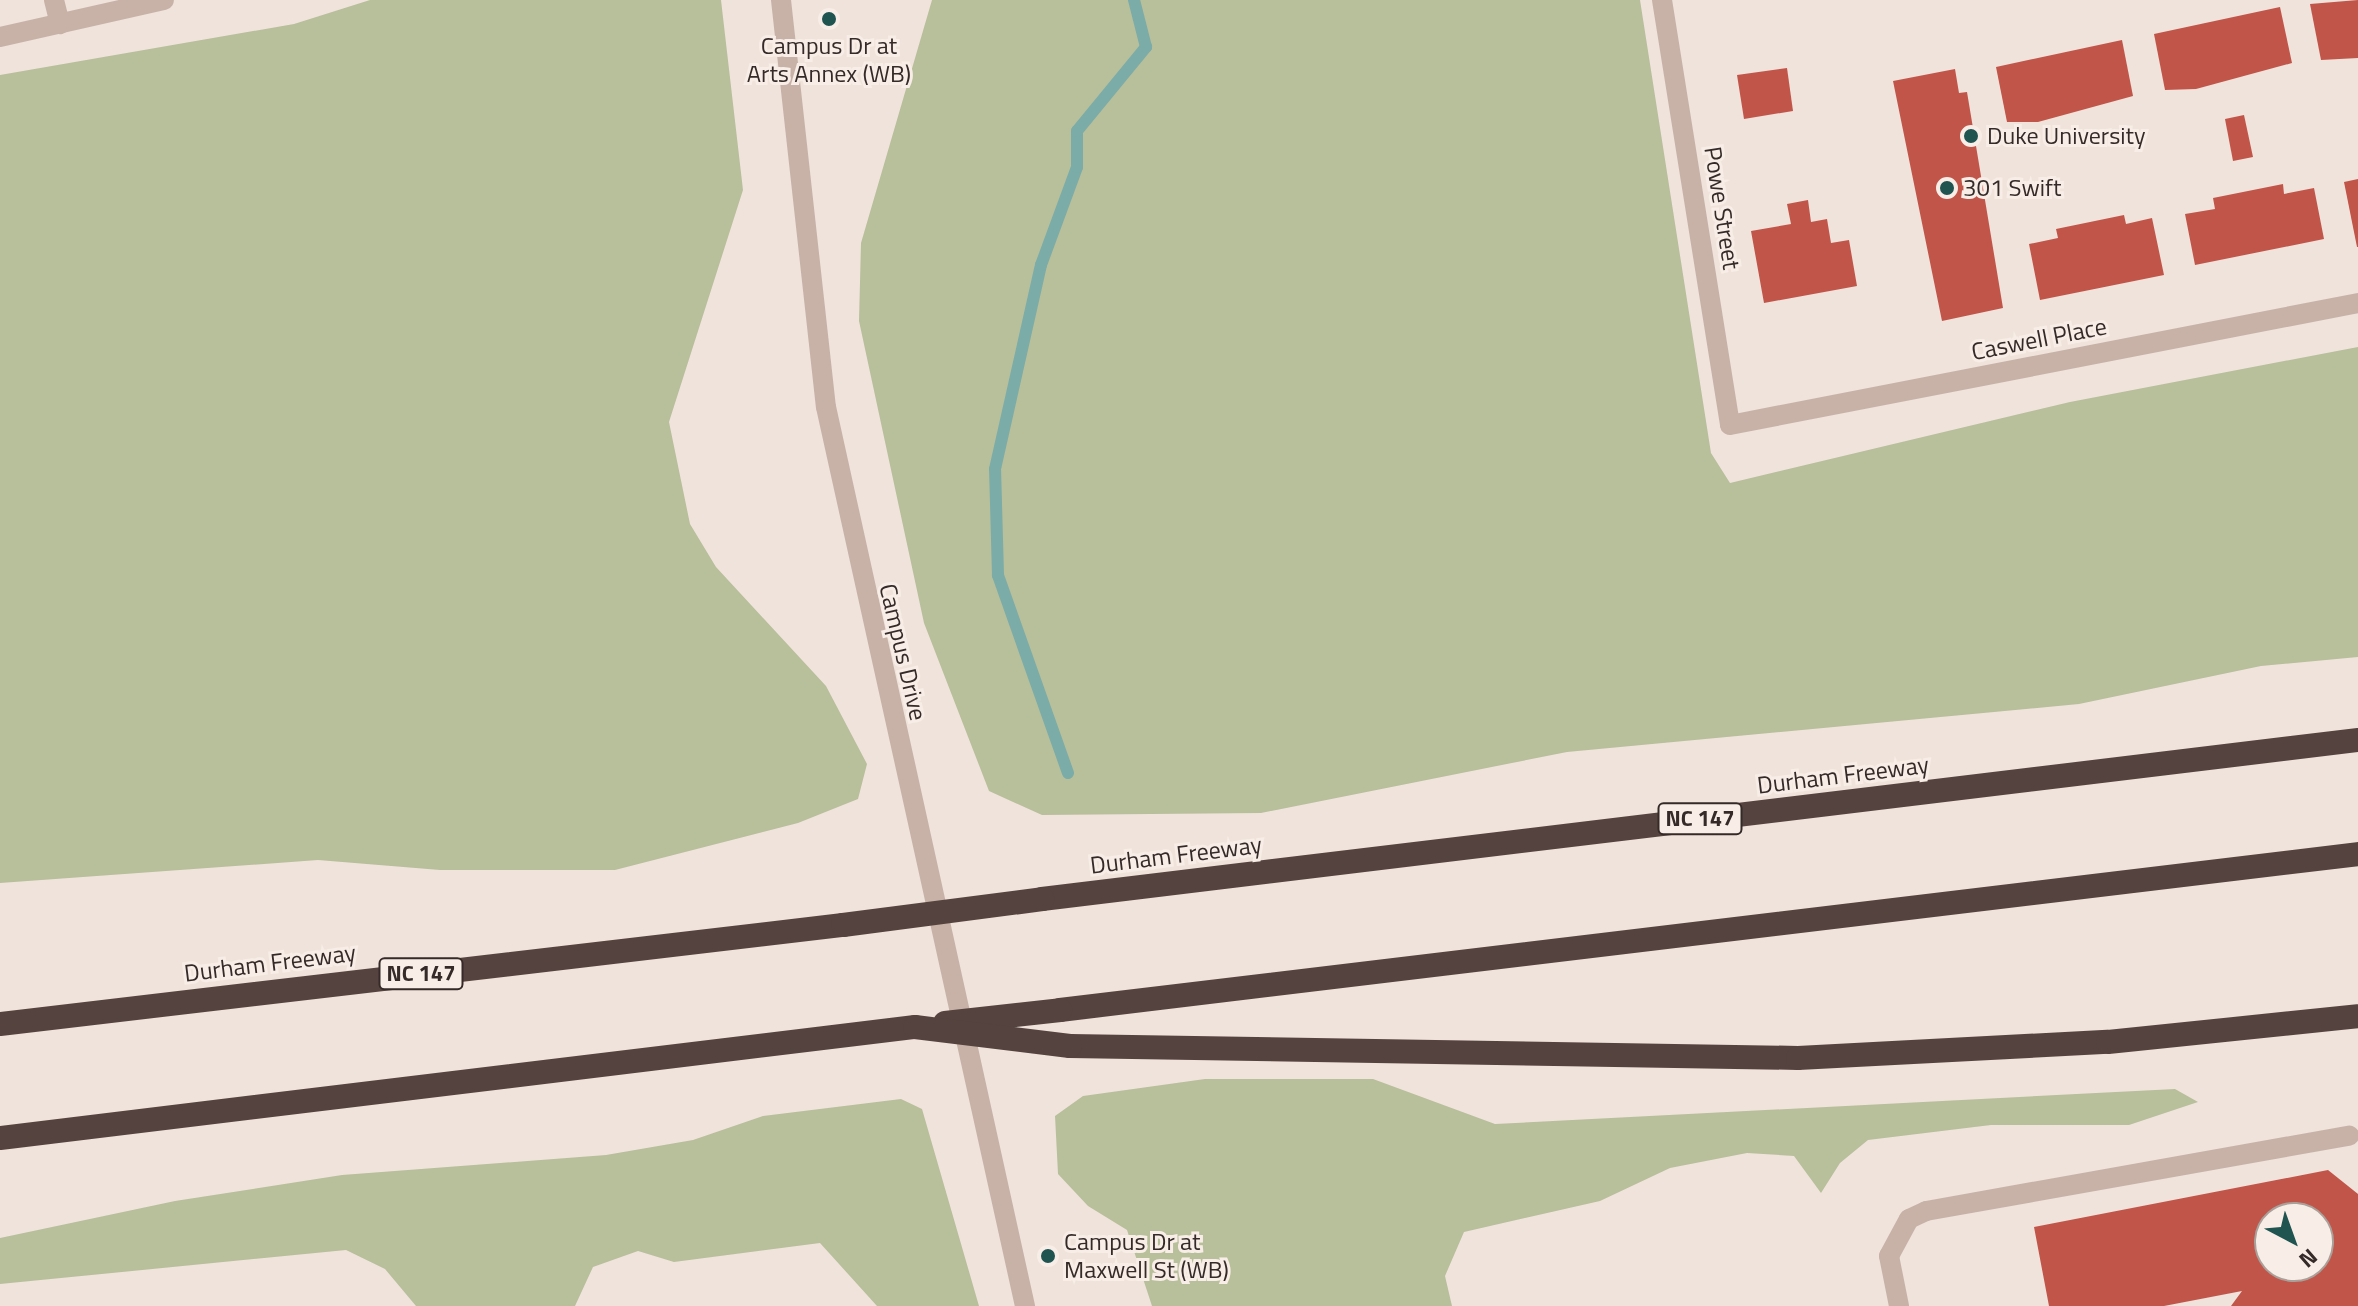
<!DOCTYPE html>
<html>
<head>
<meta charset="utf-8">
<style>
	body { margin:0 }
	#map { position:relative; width:2358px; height:1306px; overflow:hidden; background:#f0e3db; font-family:"Titillium Web",sans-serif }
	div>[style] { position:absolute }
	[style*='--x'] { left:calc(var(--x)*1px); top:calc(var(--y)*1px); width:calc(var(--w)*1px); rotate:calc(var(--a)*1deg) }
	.green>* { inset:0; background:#b8bf9b }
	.stream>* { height:12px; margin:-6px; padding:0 6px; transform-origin:6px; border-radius:6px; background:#7baca8 }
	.building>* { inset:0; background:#c15549 }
	.minor>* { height:20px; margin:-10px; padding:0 10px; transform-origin:10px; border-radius:10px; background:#c8b2a7 }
	.highway>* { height:24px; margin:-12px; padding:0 12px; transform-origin:12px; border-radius:12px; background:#55433f }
	.highway-bridge>* { height:24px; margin:-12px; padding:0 12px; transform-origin:12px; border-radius:12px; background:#55433f }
	.dots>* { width:22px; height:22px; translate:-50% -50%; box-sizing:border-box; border:4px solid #f8eee7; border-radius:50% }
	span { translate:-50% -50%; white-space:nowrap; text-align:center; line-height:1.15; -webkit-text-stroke:6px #f8eee7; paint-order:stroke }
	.shield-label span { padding:2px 6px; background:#f8eee7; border:2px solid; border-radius:6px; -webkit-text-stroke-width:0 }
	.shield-label { font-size:22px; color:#352a27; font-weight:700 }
	.poi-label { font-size:24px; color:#352a27 }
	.left { translate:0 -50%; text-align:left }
	.street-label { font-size:24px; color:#352a27 }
	.north { position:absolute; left:2254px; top:1202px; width:80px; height:80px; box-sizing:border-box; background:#f8eee7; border:2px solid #aaa09a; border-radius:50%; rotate:139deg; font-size:22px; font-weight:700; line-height:32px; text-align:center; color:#352a27 }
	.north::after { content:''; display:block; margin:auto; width:28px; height:36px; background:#1f5451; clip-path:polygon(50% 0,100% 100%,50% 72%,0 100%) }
</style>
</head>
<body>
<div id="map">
	<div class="green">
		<div style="clip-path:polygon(370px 0,721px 0,743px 190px,669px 422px,690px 524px,716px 567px,826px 686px,867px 764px,858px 799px,798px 823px,615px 870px,440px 870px,318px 860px,0 883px,0 75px,294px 24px)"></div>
		<div style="clip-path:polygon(932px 0,1640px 0,1711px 453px,1730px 483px,2070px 402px,2358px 347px,2358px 657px,2261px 666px,2079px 704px,1567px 752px,1261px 813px,1042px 815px,989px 791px,924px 623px,859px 321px,861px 243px)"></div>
		<div style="clip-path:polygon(1205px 1079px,1373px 1079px,1495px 1124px,2175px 1089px,2198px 1102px,2129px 1125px,1991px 1125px,1868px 1140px,1840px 1163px,1821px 1193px,1794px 1156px,1747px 1153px,1670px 1168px,1600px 1201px,1464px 1232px,1445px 1276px,1452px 1306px,1152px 1306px,1127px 1230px,1088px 1206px,1058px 1174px,1055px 1116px,1083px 1096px)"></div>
		<div style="clip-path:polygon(901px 1099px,922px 1109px,979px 1306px,877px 1306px,820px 1243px,674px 1262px,638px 1251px,593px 1267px,575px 1306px,416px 1306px,385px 1269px,346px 1250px,0 1284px,0 1238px,175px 1201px,342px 1175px,606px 1155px,693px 1140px,763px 1116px)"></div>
	</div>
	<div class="stream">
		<div style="--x:1068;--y:773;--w:210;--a:-109.5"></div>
		<div style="--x:998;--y:575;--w:106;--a:-91.6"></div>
		<div style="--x:995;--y:469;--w:209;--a:-77.3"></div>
		<div style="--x:1041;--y:265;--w:104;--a:-69.8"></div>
		<div style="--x:1077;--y:167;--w:36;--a:-90"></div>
		<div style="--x:1077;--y:131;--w:109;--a:-50.6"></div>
		<div style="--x:1146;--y:47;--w:49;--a:-104.3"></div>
	</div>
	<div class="building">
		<div style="clip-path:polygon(2358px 0,2358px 58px,2321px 60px,2310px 4px)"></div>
		<div style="clip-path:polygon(2280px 7px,2292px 63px,2196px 89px,2165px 90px,2154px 34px)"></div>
		<div style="clip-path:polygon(2122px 40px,2133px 96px,2038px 122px,2007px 122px,1996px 67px)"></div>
		<div style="clip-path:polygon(1787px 68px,1793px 111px,1744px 119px,1737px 75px)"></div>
		<div style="clip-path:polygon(1955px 69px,1959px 93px,1967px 92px,2003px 308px,1942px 321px,1893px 81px)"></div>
		<div style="clip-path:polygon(2244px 115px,2253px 157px,2233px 161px,2225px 119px)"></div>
		<div style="clip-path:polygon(2358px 179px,2358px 247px,2357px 247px,2344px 182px)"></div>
		<div style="clip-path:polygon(2283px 184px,2284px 194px,2314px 188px,2324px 239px,2195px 265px,2185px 214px,2215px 209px,2213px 198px)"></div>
		<div style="clip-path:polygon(1808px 200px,1811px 222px,1827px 219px,1831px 243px,1849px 240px,1857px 286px,1764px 303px,1751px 231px,1791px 224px,1787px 204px)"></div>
		<div style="clip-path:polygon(2124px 215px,2126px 224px,2152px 218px,2164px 275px,2040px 300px,2029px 244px,2058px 238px,2056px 229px)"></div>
		<div style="clip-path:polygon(evenodd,2328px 1170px,2358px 1194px,2358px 1306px,2231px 1306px,2242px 1291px,2164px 1306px,2049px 1306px,2034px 1227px,2328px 1170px,2270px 1218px,2318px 1218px,2318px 1266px,2270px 1266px,2270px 1218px)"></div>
	</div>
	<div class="minor">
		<div style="--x:54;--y:0;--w:25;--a:76"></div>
		<div style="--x:781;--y:0;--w:409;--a:83.7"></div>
		<div style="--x:826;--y:407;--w:921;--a:77.52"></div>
		<div style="--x:1662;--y:0;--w:430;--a:80.9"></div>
		<div style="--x:1730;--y:425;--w:640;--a:-10.99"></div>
		<div style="--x:0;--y:37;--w:168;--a:-12.7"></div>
		<div style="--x:1899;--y:1306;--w:51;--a:-101.3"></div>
		<div style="--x:1889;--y:1256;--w:42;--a:-61.6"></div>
		<div style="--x:1909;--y:1219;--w:19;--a:-25"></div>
		<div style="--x:1926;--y:1211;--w:430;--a:-10.1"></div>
	</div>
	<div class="highway">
		<div style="--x:1042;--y:899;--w:1326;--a:-6.89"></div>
		<div style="--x:1060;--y:1010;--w:1307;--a:-6.85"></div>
		<div style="--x:0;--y:1024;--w:849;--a:-6.7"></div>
		<div style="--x:1070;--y:1046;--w:728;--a:0.94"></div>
		<div style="--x:1798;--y:1058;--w:310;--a:-3"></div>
		<div style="--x:2108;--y:1042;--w:251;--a:-5.9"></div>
		<div style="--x:0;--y:1138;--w:922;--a:-6.92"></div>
	</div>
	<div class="highway-bridge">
		<div style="--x:843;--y:925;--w:201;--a:-7.4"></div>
		<div style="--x:945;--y:1023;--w:116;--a:-6.4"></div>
		<div style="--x:915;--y:1027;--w:156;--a:7"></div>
	</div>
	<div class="dots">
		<div style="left:829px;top:19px;background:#1f5451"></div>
		<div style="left:1971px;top:136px;background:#1f5451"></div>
		<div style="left:1947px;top:188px;background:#1f5451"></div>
		<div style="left:1048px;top:1256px;background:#1f5451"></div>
	</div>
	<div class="shield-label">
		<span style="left:1700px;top:819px">NC 147</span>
		<span style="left:421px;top:974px">NC 147</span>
	</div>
	<div class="poi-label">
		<span style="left:829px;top:60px">Campus Dr at<br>Arts Annex (WB)</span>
		<span class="left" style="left:1987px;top:136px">Duke University</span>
		<span class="left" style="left:1963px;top:188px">301 Swift</span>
		<span class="left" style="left:1064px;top:1256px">Campus Dr at<br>Maxwell St (WB)</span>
	</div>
	<div class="street-label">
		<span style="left:1722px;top:208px;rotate:81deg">Powe Street</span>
		<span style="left:2039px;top:339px;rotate:-11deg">Caswell Place</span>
		<span style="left:903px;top:652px;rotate:77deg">Campus Drive</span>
		<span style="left:1843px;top:775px;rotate:-7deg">Durham Freeway</span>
		<span style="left:1176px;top:855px;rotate:-7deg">Durham Freeway</span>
		<span style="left:270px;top:963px;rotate:-7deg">Durham Freeway</span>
	</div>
	<div class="north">N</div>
</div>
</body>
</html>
